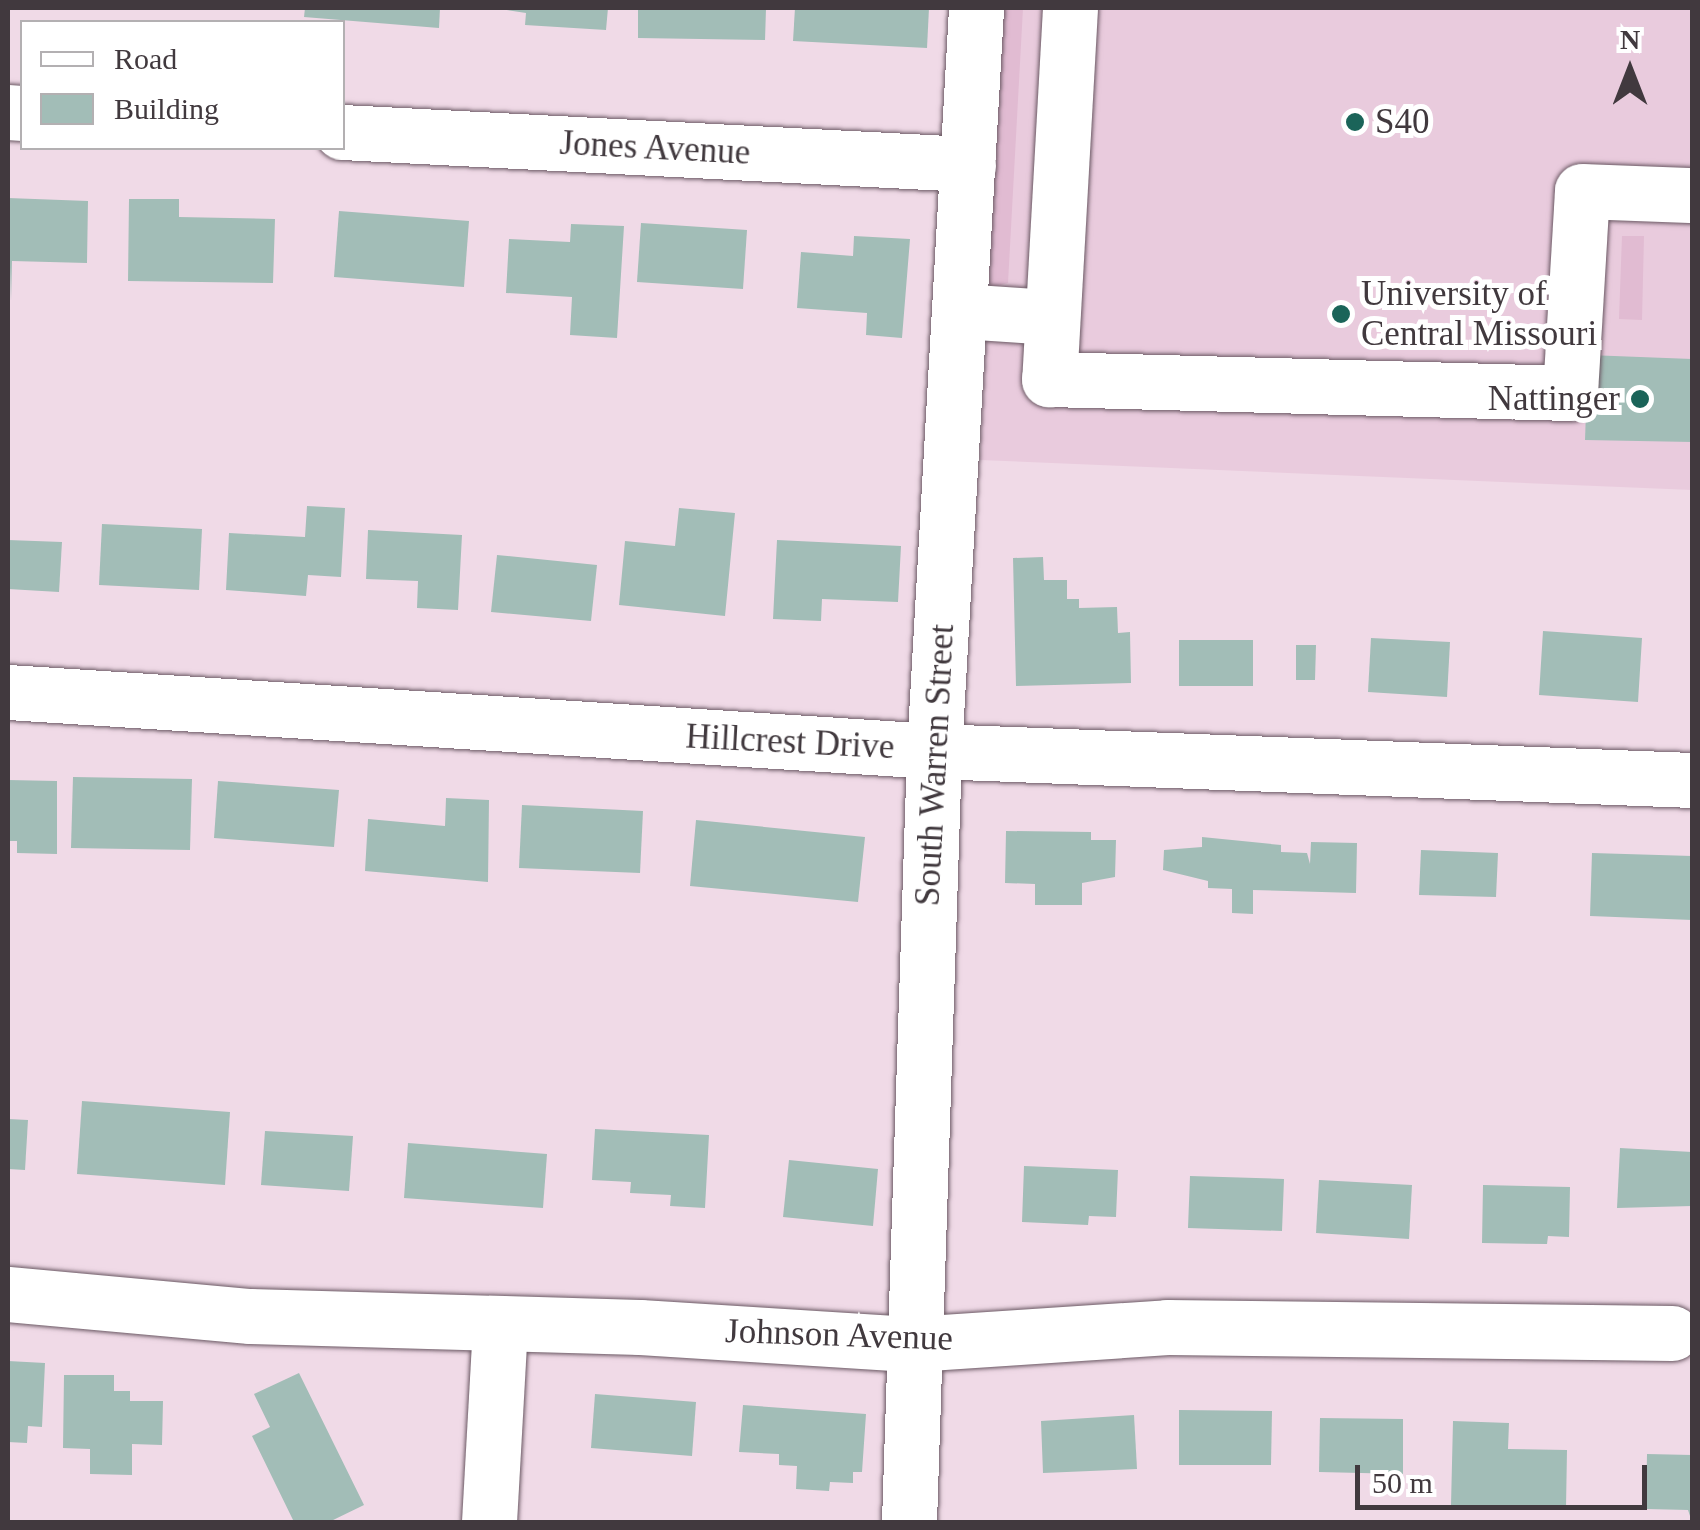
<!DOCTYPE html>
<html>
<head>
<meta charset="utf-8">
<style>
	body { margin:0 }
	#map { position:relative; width:1700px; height:1530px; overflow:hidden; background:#f0dae7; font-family:"Times New Roman",serif }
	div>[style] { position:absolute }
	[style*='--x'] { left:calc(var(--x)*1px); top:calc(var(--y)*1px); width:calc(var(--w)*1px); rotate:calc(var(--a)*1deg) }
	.built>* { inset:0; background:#e9cbdd }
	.green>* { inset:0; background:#e1bbd2 }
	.building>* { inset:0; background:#a2bdb7 }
	.roads { filter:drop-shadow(0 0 2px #6b5964) drop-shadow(0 0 2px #6b5964) }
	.minor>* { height:55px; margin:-27.5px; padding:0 27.5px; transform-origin:27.5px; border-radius:27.5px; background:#fff }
	.dots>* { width:28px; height:28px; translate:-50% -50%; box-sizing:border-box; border:5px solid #fff; border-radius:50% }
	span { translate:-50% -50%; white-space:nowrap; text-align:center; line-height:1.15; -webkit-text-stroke:10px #fff; paint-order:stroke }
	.poi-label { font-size:35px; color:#41393e }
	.left { translate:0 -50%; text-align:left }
	.right { translate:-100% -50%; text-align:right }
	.street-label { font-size:35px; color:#41393e }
	.frame { position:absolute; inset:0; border:10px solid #41393e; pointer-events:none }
	.legend { position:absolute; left:20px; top:20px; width:325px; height:130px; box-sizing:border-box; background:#fff; border:2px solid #b3b0b2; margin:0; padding:12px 18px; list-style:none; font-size:30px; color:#41393e }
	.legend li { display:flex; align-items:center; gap:20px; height:50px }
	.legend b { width:50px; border:2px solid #b3b0b2 }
	.north { position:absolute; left:1580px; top:20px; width:100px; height:100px; -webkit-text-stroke:8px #fff; paint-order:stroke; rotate:0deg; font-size:28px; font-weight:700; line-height:40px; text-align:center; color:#41393e }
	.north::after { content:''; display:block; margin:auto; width:35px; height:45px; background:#41393e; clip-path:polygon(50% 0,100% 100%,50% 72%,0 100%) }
	.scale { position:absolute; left:1355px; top:1465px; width:292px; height:45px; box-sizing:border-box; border:5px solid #41393e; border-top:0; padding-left:12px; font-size:30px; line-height:35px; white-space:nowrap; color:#41393e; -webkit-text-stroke:8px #fff; paint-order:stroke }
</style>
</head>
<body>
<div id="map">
	<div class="built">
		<div style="clip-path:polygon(1005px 8px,1692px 8px,1692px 490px,980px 460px)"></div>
	</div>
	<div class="green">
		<div style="clip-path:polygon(998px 8px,1023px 8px,1008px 283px,994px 287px,987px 281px)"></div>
		<div style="clip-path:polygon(1622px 236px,1644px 236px,1642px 320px,1619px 319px)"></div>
	</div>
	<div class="building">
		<div style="clip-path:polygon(305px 8px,440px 8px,439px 28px,304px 17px)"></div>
		<div style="clip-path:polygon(493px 8px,608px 8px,606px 30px,525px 25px,526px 13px)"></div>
		<div style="clip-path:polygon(638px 8px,766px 8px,765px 40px,638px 38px)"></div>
		<div style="clip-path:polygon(795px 8px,929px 8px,927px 48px,793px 41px)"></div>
		<div style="clip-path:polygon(8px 198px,88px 201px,87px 263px,12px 261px,11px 301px)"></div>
		<div style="clip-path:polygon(129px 199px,179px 199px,179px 217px,275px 219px,273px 283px,128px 281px)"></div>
		<div style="clip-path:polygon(339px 211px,469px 221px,464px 287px,334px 277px)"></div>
		<div style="clip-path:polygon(641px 223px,747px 230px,743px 289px,637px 282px)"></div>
		<div style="clip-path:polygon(571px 224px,624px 226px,617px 338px,570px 335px,572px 297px,506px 293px,509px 239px,570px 242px)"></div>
		<div style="clip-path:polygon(854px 236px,910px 239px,902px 338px,866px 335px,867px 313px,797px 308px,801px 252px,853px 256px)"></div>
		<div style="clip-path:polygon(1588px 355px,1692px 359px,1692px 442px,1585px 440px)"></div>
		<div style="clip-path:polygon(307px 506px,345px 508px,341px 577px,308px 575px,306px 596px,226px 590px,229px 533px,305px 537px)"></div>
		<div style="clip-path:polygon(679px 508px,735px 513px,725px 616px,619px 605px,625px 541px,675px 546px)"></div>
		<div style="clip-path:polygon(102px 524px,202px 529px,199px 590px,99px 585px)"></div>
		<div style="clip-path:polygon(368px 530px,462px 535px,458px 610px,417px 608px,418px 581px,366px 579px)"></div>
		<div style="clip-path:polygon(8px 540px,62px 542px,59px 592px,8px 589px)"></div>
		<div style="clip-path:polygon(777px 540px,901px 546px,898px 602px,822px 599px,821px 621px,773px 619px)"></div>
		<div style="clip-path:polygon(497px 555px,597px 565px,591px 621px,491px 612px)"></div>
		<div style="clip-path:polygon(1043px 557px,1044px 580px,1067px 580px,1067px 599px,1079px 599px,1079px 608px,1117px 607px,1118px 633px,1130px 632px,1131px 683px,1016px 686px,1013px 558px)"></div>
		<div style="clip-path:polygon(1543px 631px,1642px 638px,1638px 702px,1539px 695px)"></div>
		<div style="clip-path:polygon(1371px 638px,1450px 642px,1447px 697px,1368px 692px)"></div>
		<div style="clip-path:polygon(1179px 640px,1253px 640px,1253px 686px,1179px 686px)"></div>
		<div style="clip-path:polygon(1296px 645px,1316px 645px,1315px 680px,1296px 680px)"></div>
		<div style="clip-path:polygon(73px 777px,192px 779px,190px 850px,71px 848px)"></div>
		<div style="clip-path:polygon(8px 780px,57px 781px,57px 854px,17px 853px,17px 841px,8px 841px)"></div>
		<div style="clip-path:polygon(218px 781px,339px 790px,334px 847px,214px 838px)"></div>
		<div style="clip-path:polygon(446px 798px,489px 800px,488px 882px,365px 871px,368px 819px,445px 826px)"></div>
		<div style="clip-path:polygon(522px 805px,643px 811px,640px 873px,519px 868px)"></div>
		<div style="clip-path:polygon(696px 820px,865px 837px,858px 902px,690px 886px)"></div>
		<div style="clip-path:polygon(1006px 831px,1091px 832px,1091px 840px,1116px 840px,1115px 877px,1082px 883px,1082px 905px,1035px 905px,1035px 884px,1005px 883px)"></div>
		<div style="clip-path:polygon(1202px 837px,1281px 845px,1281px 852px,1307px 853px,1310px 864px,1311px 842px,1357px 843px,1356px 893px,1253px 890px,1253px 914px,1232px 913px,1232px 889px,1208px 888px,1208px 881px,1163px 870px,1164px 850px,1202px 847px)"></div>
		<div style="clip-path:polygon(1421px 850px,1498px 853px,1496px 897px,1419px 895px)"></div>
		<div style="clip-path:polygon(1592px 853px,1692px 856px,1692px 920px,1590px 916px)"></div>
		<div style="clip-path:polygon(82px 1101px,230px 1112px,225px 1185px,77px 1174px)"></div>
		<div style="clip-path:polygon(8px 1119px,28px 1120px,25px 1170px,8px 1169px)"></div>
		<div style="clip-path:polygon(595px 1129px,709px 1135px,705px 1208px,670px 1206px,671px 1195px,630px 1193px,631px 1182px,592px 1180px)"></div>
		<div style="clip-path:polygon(265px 1131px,353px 1136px,349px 1191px,261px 1185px)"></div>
		<div style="clip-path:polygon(408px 1143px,547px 1154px,543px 1208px,404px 1198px)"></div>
		<div style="clip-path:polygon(1620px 1148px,1692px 1152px,1692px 1206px,1617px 1208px)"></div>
		<div style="clip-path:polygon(789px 1160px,878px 1169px,873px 1226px,783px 1217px)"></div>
		<div style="clip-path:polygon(1024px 1166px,1118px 1170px,1116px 1217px,1089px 1216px,1088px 1225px,1022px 1222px)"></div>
		<div style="clip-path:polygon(1190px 1176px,1284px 1179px,1282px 1231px,1188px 1228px)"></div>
		<div style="clip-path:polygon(1319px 1180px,1412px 1185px,1409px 1239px,1316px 1233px)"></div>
		<div style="clip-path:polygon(1483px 1185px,1570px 1187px,1569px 1237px,1548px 1236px,1547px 1244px,1482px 1243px)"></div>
		<div style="clip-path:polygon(8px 1361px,45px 1363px,42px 1427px,28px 1426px,27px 1443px,8px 1442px)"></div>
		<div style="clip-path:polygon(299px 1373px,364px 1505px,329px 1522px,294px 1522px,252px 1436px,270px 1427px,254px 1394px)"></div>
		<div style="clip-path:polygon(64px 1375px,114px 1375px,114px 1391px,130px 1391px,130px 1401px,163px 1401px,162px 1445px,132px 1444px,132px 1475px,90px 1474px,90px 1449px,63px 1448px)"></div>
		<div style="clip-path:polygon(595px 1394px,696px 1402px,692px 1456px,591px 1448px)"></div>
		<div style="clip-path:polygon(743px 1405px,866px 1414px,862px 1472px,853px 1472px,853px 1483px,830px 1482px,829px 1491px,796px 1489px,797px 1466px,779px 1465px,779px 1454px,739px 1452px)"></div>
		<div style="clip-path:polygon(1179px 1410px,1272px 1411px,1271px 1465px,1179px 1465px)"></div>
		<div style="clip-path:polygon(1134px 1415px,1137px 1469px,1043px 1473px,1041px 1421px)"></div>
		<div style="clip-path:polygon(1320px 1418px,1403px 1419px,1403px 1474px,1319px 1472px)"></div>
		<div style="clip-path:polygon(1453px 1421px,1509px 1423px,1508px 1449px,1567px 1450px,1566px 1508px,1451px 1505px)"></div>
		<div style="clip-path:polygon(1647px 1454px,1692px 1455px,1692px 1522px,1688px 1510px,1646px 1509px)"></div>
	</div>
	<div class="roads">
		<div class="minor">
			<div style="--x:1070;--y:8;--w:372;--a:93.2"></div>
			<div style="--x:1049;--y:379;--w:521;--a:1.54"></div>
			<div style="--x:1570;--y:393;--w:202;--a:-86.6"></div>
			<div style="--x:1582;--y:191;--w:110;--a:2.1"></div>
			<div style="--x:8;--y:112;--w:14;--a:4"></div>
			<div style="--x:342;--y:132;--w:627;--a:2.93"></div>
			<div style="--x:960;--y:311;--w:91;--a:3.8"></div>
			<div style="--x:8;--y:692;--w:928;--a:3.65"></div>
			<div style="--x:934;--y:751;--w:759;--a:2.19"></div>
			<div style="--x:8;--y:1294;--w:243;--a:5.2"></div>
			<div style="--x:250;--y:1316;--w:390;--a:1.6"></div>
			<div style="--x:640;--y:1327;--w:274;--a:3.6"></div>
			<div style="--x:913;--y:1344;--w:255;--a:-3.8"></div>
			<div style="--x:1167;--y:1327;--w:505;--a:0.68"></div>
			<div style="--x:489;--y:1522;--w:199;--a:-86.8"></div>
			<div style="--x:909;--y:1522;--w:771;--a:-88.14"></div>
			<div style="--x:934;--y:751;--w:744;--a:-86.76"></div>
		</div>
	</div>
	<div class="dots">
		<div style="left:1355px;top:122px;background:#1b6459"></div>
		<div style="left:1341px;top:314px;background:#1b6459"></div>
		<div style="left:1640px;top:399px;background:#1b6459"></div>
	</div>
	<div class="poi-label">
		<span class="left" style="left:1375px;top:122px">S40</span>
		<span class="left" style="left:1361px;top:314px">University of<br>Central Missouri</span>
		<span class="right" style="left:1620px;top:399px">Nattinger</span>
	</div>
	<div class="street-label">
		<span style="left:655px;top:148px;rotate:3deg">Jones Avenue</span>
		<span style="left:790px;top:742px;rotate:3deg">Hillcrest Drive</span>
		<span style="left:935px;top:765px;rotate:-87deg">South Warren Street</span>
		<span style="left:839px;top:1335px;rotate:2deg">Johnson Avenue</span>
	</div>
	<div class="frame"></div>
	<ul class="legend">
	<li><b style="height:12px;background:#fff"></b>Road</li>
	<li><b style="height:28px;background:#a2bdb7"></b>Building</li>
	</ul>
	<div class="north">N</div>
	<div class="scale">50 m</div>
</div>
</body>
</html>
